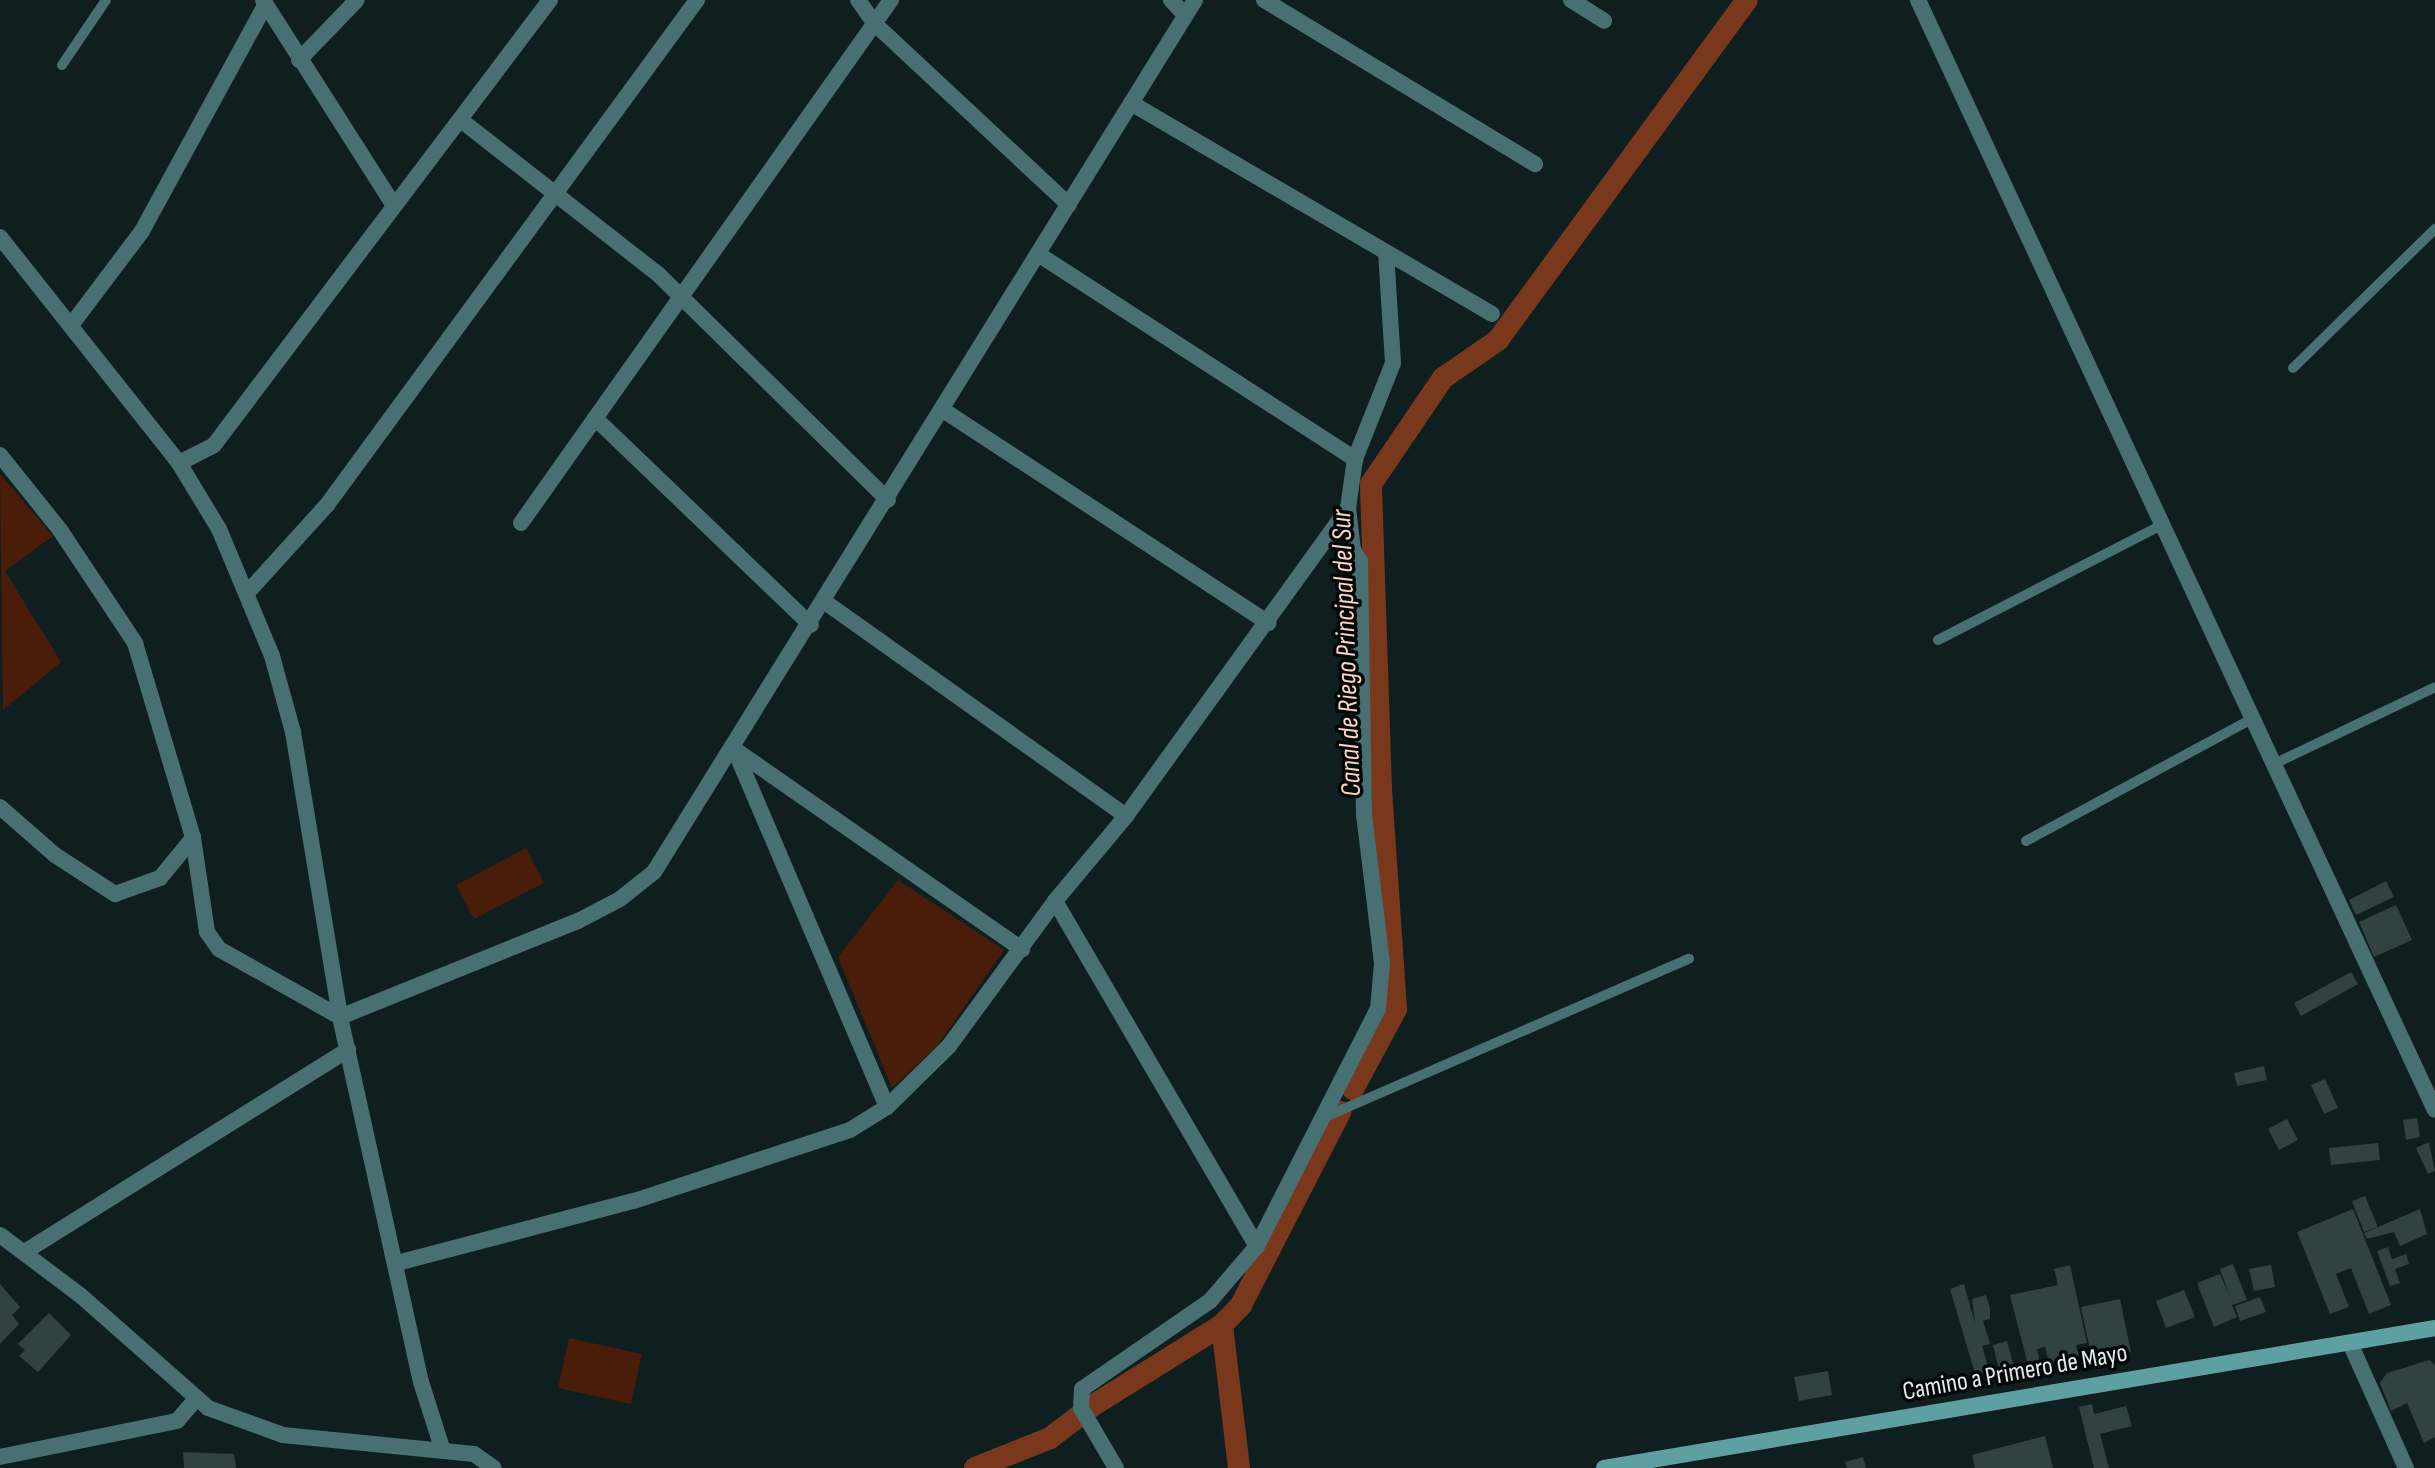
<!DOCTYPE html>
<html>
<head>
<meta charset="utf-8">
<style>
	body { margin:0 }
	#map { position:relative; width:2435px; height:1468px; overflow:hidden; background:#0f1e1f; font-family:"Sofia Sans Condensed",sans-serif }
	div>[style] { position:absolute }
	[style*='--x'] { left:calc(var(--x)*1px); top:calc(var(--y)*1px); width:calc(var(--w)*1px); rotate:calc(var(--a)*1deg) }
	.green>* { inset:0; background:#491d09 }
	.canal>* { height:22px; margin:-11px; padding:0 11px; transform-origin:11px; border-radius:11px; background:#79381b }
	.building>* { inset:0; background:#314242 }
	.service>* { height:10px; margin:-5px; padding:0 5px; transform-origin:5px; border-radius:5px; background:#486f71 }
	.minor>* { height:16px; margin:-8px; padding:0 8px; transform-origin:8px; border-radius:8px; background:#486f71 }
	.tertiary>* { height:16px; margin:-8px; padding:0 8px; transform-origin:8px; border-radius:8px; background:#486f71 }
	.secondary>* { height:16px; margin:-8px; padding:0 8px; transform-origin:8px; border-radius:8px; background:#5ea0a2 }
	span { translate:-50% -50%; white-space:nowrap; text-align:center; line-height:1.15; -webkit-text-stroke:7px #030707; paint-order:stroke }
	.street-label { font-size:26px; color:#e2ecec }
	.water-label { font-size:28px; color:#ffd5c4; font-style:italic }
</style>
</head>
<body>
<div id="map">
	<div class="green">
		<div style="clip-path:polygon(0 474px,53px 536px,5px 571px,61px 662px,3px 710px)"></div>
		<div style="clip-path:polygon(526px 848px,544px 883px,474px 919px,456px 885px)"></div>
		<div style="clip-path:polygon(898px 880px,1004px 950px,937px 1046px,892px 1088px,838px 957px)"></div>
		<div style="clip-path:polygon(569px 1338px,642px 1354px,631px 1404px,558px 1388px)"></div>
	</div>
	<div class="canal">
		<div style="--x:1353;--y:1089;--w:91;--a:-61.7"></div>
		<div style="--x:1396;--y:1009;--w:221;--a:-93.9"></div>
		<div style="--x:1381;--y:789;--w:305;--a:-91.9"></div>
		<div style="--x:1371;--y:484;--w:128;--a:-55.8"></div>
		<div style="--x:1443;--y:378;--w:67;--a:-34.6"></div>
		<div style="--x:1498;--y:340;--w:421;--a:-53.8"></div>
		<div style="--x:975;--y:1468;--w:81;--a:-21.8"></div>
		<div style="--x:1050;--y:1438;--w:53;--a:-37.3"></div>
		<div style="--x:1092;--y:1406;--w:153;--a:-31.9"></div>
		<div style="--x:1239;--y:1468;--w:144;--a:-96.8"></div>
		<div style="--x:1222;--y:1325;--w:28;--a:-46"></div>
		<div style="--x:1241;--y:1305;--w:217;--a:-62.8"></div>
	</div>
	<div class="building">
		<div style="clip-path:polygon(2386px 881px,2394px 897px,2356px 915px,2349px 900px)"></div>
		<div style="clip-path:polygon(2396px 905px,2412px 940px,2374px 957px,2359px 922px)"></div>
		<div style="clip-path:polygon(2351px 972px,2358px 984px,2301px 1016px,2294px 1003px)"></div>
		<div style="clip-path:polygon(2264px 1066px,2267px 1080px,2237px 1086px,2234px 1073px)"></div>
		<div style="clip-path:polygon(2325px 1079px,2338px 1108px,2324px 1114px,2311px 1085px)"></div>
		<div style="clip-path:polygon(2417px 1118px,2420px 1137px,2406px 1140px,2403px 1120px)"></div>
		<div style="clip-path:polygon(2287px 1119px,2298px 1140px,2279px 1150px,2268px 1129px)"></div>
		<div style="clip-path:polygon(2429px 1142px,2435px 1171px,2428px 1174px,2416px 1148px)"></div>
		<div style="clip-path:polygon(2378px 1143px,2380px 1160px,2331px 1165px,2329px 1148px)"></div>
		<div style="clip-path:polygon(2365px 1196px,2378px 1227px,2364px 1232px,2352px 1201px)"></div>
		<div style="clip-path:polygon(2353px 1209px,2391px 1305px,2369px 1314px,2351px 1268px,2336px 1274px,2349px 1307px,2330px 1314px,2297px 1232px)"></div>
		<div style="clip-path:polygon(2420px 1209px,2427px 1234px,2400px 1246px,2394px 1232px,2367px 1239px,2364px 1233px)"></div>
		<div style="clip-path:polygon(2388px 1247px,2392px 1259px,2406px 1254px,2409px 1264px,2395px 1269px,2400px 1283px,2390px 1286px,2377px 1251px)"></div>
		<div style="clip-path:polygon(2233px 1264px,2247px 1300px,2232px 1305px,2237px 1317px,2214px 1327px,2197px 1283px,2220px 1274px,2230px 1297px,2220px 1269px)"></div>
		<div style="clip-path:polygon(2070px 1265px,2087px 1343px,2076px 1345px,2079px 1356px,2049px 1363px,2045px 1347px,2037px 1349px,2042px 1370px,2030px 1373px,2010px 1295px,2058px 1285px,2054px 1269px)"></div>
		<div style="clip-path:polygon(2271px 1265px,2275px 1287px,2254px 1291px,2249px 1269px)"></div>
		<div style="clip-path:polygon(0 1284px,20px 1307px,12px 1315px,19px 1324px,0 1344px)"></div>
		<div style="clip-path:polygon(1964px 1284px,1975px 1323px,1972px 1299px,1986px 1295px,1990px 1308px,1990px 1319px,1983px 1321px,1990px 1344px,1982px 1346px,1990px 1373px,1976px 1377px,1950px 1289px)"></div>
		<div style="clip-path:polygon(2184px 1290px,2195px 1317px,2166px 1328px,2156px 1301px)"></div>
		<div style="clip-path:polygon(2260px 1297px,2266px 1312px,2240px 1321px,2235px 1306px)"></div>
		<div style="clip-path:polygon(2120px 1299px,2131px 1352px,2092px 1360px,2081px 1307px)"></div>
		<div style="clip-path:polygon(49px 1313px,71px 1335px,38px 1372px,19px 1356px,25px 1350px,18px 1344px)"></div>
		<div style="clip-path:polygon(2007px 1341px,2017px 1378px,2002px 1382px,1993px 1345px)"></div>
		<div style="clip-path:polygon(2429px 1360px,2435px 1365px,2435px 1437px,2424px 1443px,2407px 1403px,2391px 1411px,2380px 1383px,2387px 1373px)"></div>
		<div style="clip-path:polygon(1828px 1371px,1832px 1395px,1799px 1401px,1794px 1377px)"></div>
		<div style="clip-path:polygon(2092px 1404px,2094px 1414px,2126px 1406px,2132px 1426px,2100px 1434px,2109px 1468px,2094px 1468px,2079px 1407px)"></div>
		<div style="clip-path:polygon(2045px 1436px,2053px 1468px,1975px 1468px,1972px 1455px)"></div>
		<div style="clip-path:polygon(183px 1452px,234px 1454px,236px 1468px,184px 1468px)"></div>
		<div style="clip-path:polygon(1863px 1457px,1866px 1468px,1847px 1468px,1845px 1462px)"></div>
	</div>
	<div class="service">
		<div style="--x:62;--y:65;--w:78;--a:-55.9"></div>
		<div style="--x:2293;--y:368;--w:199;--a:-44.4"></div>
		<div style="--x:1938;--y:640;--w:254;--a:-27.2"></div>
		<div style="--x:2276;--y:763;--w:176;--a:-25.5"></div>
		<div style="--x:2026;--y:841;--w:260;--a:-28.4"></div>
		<div style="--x:1325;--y:1117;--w:397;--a:-23.5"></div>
	</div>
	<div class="minor">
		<div style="--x:263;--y:0;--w:242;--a:57.5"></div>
		<div style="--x:858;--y:0;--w:29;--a:55"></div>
		<div style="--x:875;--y:24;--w:265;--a:43"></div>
		<div style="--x:1171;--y:0;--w:21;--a:47"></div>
		<div style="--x:1264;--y:0;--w:317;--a:31.2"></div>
		<div style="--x:1571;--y:0;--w:39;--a:32"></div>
		<div style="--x:1918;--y:0;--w:1224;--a:65.03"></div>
		<div style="--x:299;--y:60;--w:83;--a:-46"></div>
		<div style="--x:1131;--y:103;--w:418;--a:30.3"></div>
		<div style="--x:462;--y:121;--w:250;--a:38"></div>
		<div style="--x:659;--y:275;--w:321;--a:44.5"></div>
		<div style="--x:1038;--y:254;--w:378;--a:32.9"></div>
		<div style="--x:72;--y:324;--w:116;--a:-53"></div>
		<div style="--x:142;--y:231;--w:257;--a:-61.4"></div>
		<div style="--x:943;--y:410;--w:389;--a:33.2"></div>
		<div style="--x:595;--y:418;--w:299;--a:43.8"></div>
		<div style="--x:0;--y:455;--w:96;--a:51.3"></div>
		<div style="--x:60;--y:530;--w:136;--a:56.4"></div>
		<div style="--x:135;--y:643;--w:203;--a:73.4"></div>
		<div style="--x:193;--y:838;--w:95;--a:81.5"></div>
		<div style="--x:207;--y:932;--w:21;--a:55"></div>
		<div style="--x:219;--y:949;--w:139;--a:29.3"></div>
		<div style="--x:340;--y:1017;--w:257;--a:-22"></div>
		<div style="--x:578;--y:921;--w:47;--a:-27.6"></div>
		<div style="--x:620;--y:899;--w:43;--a:-38.5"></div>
		<div style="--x:654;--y:872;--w:1026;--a:-58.18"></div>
		<div style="--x:179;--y:463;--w:39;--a:-27"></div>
		<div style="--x:214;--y:445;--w:558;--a:-52.95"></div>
		<div style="--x:521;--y:523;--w:641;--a:-54.72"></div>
		<div style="--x:248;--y:592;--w:118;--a:-47.8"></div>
		<div style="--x:327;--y:505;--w:626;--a:-53.77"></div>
		<div style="--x:825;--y:602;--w:369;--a:35.4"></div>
		<div style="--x:0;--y:807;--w:73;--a:41.1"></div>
		<div style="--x:55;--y:855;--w:72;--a:33"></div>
		<div style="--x:115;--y:894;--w:48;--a:-19.6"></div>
		<div style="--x:160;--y:878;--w:52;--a:-50.5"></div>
		<div style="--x:1055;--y:901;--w:400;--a:59.7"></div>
		<div style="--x:887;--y:1107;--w:389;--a:-113.1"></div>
		<div style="--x:734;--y:749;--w:351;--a:34.8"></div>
		<div style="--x:26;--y:1251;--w:380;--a:-32"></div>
		<div style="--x:397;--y:1263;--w:245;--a:-14.7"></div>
		<div style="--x:634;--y:1201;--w:227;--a:-18.2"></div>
		<div style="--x:850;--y:1130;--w:44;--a:-31.9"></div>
		<div style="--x:887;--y:1107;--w:87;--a:-44.5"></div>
		<div style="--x:949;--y:1046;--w:180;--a:-53.8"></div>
		<div style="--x:1055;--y:901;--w:111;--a:-50.1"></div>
		<div style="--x:1126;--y:816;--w:380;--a:-54.2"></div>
		<div style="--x:2350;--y:1343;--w:137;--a:65.9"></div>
		<div style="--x:0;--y:1457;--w:181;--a:-11.5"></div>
		<div style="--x:177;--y:1421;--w:29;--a:-49"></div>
		<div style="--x:1116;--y:1468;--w:69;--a:-120.3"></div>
		<div style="--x:1081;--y:1408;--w:19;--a:-87"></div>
		<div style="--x:1082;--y:1389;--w:155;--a:-34.5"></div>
		<div style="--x:1210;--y:1301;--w:72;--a:-49.5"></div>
		<div style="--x:1257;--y:1246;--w:266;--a:-63"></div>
		<div style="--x:1378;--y:1009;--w:46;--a:-85"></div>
		<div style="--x:1382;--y:963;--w:149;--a:-96.9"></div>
		<div style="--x:1364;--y:815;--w:254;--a:-90.9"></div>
		<div style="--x:1360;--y:561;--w:13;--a:-122"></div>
		<div style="--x:1353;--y:550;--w:42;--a:-96.8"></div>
		<div style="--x:1348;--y:508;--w:49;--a:-81.9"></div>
		<div style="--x:1355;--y:459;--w:103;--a:-68.4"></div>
		<div style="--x:1393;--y:363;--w:111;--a:-93.6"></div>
	</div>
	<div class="tertiary">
		<div style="--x:0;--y:237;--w:288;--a:51.6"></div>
		<div style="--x:179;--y:463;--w:77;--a:58.8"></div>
		<div style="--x:219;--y:529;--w:138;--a:67.3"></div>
		<div style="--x:272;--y:656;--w:79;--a:74.6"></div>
		<div style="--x:293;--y:732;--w:289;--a:80.6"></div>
		<div style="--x:340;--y:1017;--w:374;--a:77.5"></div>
		<div style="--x:421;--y:1382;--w:72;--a:72.3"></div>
		<div style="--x:0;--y:1235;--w:100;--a:36.9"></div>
		<div style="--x:80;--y:1295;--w:171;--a:41.4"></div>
		<div style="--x:208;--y:1408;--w:80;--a:19.8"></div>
		<div style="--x:283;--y:1435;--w:192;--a:5.7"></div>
		<div style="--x:474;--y:1454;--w:24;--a:35"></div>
	</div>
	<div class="secondary">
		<div style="--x:1604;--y:1468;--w:843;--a:-9.56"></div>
	</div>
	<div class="street-label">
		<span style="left:2015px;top:1373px;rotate:-10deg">Camino a Primero de Mayo</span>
	</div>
	<div class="water-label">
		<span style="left:1347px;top:653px;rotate:-92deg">Canal de Riego Principal del Sur</span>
	</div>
</div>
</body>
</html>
